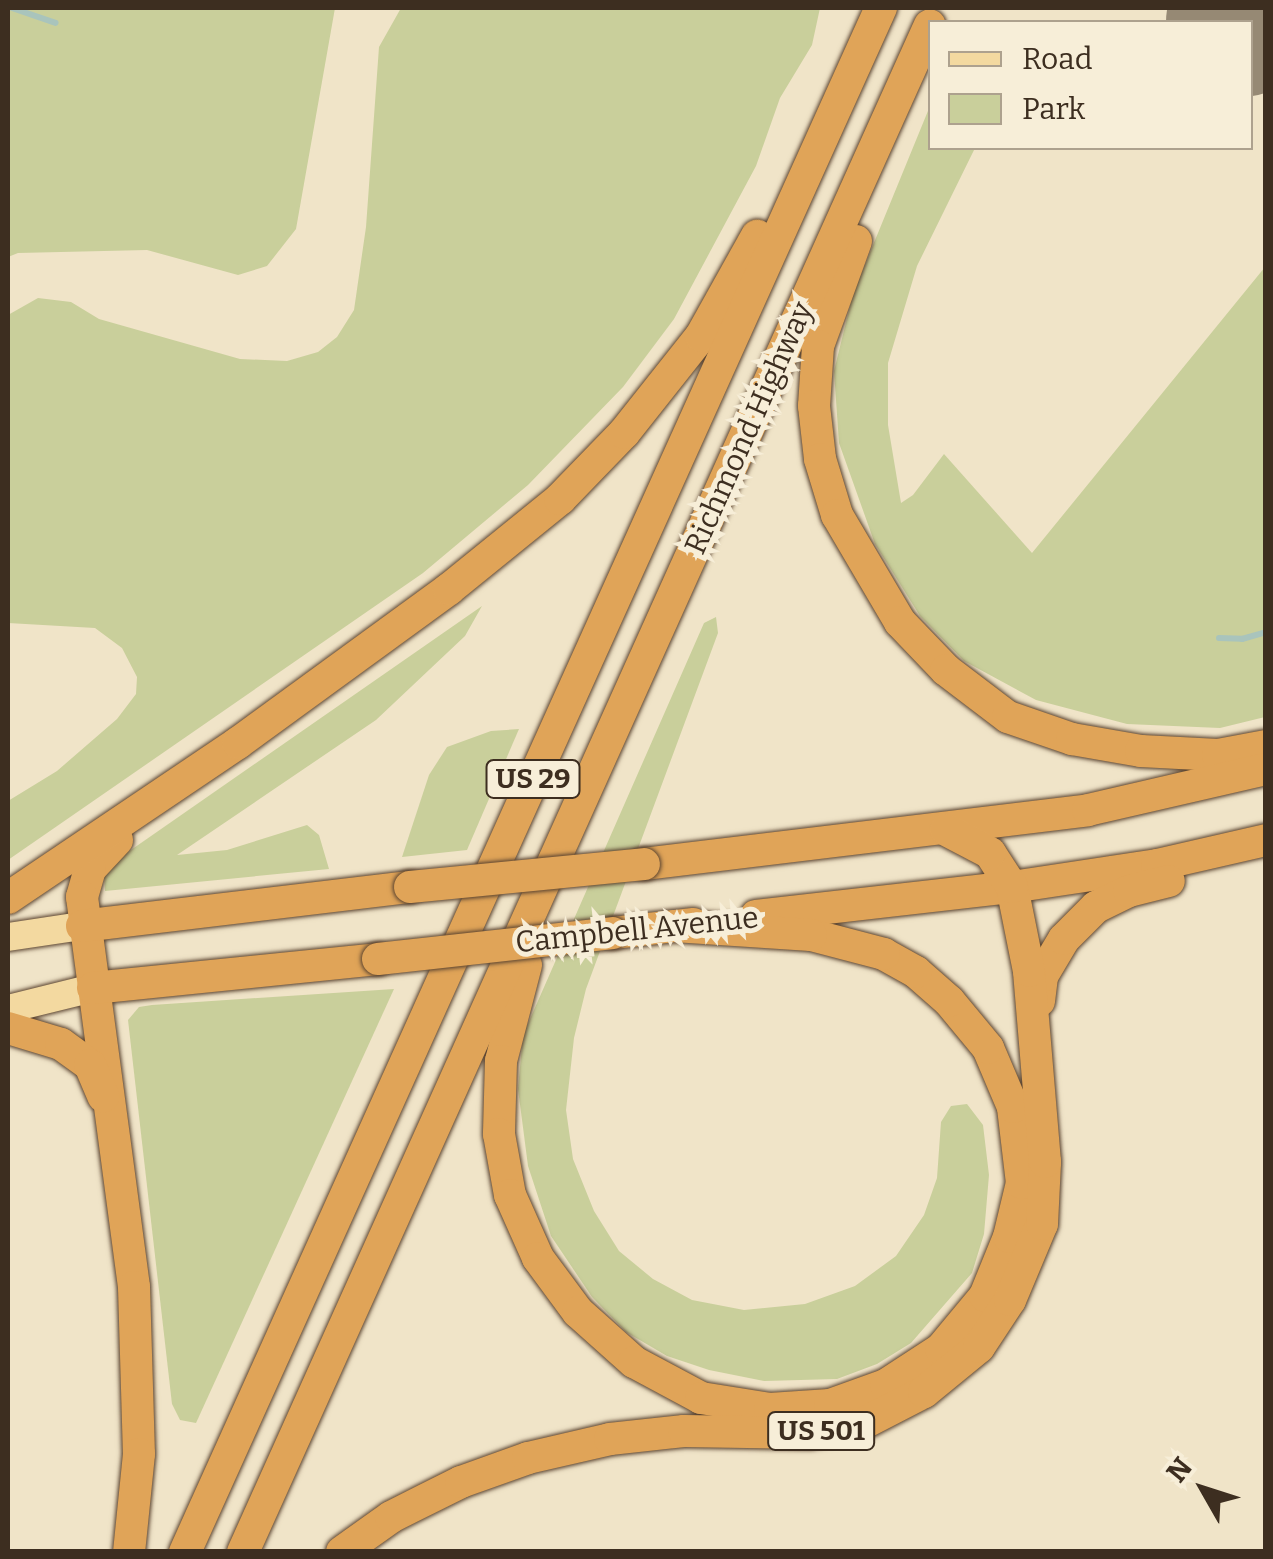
<!DOCTYPE html>
<html>
<head>
<meta charset="utf-8">
<style>
	body { margin:0 }
	#map { position:relative; width:1273px; height:1559px; overflow:hidden; background:#f0e4c8; font-family:Bitter,serif }
	div>[style] { position:absolute }
	[style*='--x'] { left:calc(var(--x)*1px); top:calc(var(--y)*1px); width:calc(var(--w)*1px); rotate:calc(var(--a)*1deg) }
	.green>* { inset:0; background:#c9cf9b }
	.stream>* { height:6px; margin:-3px; padding:0 3px; transform-origin:3px; border-radius:3px; background:#a9c4bc }
	.runway>* { height:150px; margin:-75px; padding:0 75px; transform-origin:75px; border-radius:75px; background:#968974 }
	.roads { filter:drop-shadow(0 0 2px #5b4430) drop-shadow(0 0 2px #5b4430) }
	.major>* { height:28px; margin:-14px; padding:0 14px; transform-origin:14px; border-radius:14px; background:#f3d9a0 }
	.highway>* { height:32px; margin:-16px; padding:0 16px; transform-origin:16px; border-radius:16px; background:#e0a458 }
	.bridges { filter:drop-shadow(0 0 2px #5b4430) drop-shadow(0 0 2px #5b4430) }
	.highway-bridge>* { height:32px; margin:-16px; padding:0 16px; transform-origin:16px; border-radius:16px; background:#e0a458 }
	span { translate:-50% -50%; white-space:nowrap; text-align:center; line-height:1.15; -webkit-text-stroke:10px #f7eed8; paint-order:stroke }
	.shield-label span { padding:2px 8px; background:#f7eed8; border:2px solid; border-radius:8px; -webkit-text-stroke-width:0 }
	.shield-label { font-size:28px; color:#3d2e20; font-weight:700 }
	.street-label { font-size:30px; color:#3d2e20 }
	.frame { position:absolute; inset:0; border:10px solid #3d2e20; pointer-events:none }
	.legend { position:absolute; left:928px; top:20px; width:325px; height:130px; box-sizing:border-box; background:#f7eed8; border:2px solid #ada18e; margin:0; padding:12px 18px; list-style:none; font-size:30px; color:#3d2e20 }
	.legend li { display:flex; align-items:center; gap:20px; height:50px }
	.legend b { width:50px; border:2px solid #ada18e }
	.north { position:absolute; left:1153px; top:1439px; width:100px; height:100px; -webkit-text-stroke:8px #f7eed8; paint-order:stroke; rotate:309deg; font-size:28px; font-weight:700; line-height:40px; text-align:center; color:#3d2e20 }
	.north::after { content:''; display:block; margin:auto; width:35px; height:45px; background:#3d2e20; clip-path:polygon(50% 0,100% 100%,50% 72%,0 100%) }
</style>
</head>
<body>
<div id="map">
	<div class="green">
		<div style="clip-path:polygon(8px 8px,335px 8px,296px 229px,267px 266px,238px 275px,147px 250px,18px 253px,8px 257px)"></div>
		<div style="clip-path:polygon(401px 8px,820px 8px,812px 45px,780px 98px,756px 166px,674px 319px,623px 387px,528px 485px,423px 573px,8px 860px,8px 801px,57px 771px,117px 719px,136px 694px,137px 677px,122px 648px,95px 628px,8px 623px,8px 315px,38px 298px,71px 302px,99px 319px,240px 359px,287px 361px,318px 352px,337px 337px,354px 310px,366px 227px,379px 47px)"></div>
		<div style="clip-path:polygon(930px 106px,930px 148px,975px 148px,917px 266px,888px 363px,888px 425px,901px 503px,913px 495px,944px 454px,1032px 553px,1265px 267px,1265px 717px,1220px 728px,1127px 724px,1036px 700px,964px 661px,920px 616px,875px 544px,839px 443px,834px 371px,853px 294px)"></div>
		<div style="clip-path:polygon(482px 606px,465px 636px,376px 720px,177px 855px,227px 850px,307px 825px,319px 835px,329px 869px,105px 891px,104px 875px,118px 859px)"></div>
		<div style="clip-path:polygon(716px 617px,718px 633px,586px 989px,574px 1038px,566px 1110px,573px 1159px,594px 1211px,619px 1251px,653px 1279px,692px 1300px,744px 1310px,805px 1304px,855px 1286px,896px 1256px,924px 1215px,937px 1178px,941px 1122px,951px 1106px,967px 1104px,983px 1125px,989px 1175px,984px 1234px,972px 1273px,911px 1343px,877px 1364px,837px 1379px,764px 1381px,709px 1370px,667px 1356px,626px 1332px,592px 1297px,551px 1236px,528px 1166px,518px 1089px,523px 1035px,704px 623px)"></div>
		<div style="clip-path:polygon(519px 729px,467px 850px,402px 857px,429px 775px,447px 747px,491px 731px)"></div>
		<div style="clip-path:polygon(394px 989px,196px 1423px,180px 1420px,172px 1404px,128px 1020px,139px 1007px,152px 1005px)"></div>
	</div>
	<div class="stream">
		<div style="--x:12;--y:8;--w:46;--a:18.8"></div>
		<div style="--x:1219;--y:638;--w:23;--a:2"></div>
		<div style="--x:1242;--y:639;--w:25;--a:-16"></div>
	</div>
	<div class="runway">
		<div style="--x:1241;--y:22;--w:19;--a:-47"></div>
	</div>
	<div class="roads">
		<div class="major">
			<div style="--x:8;--y:937;--w:75;--a:-8.5"></div>
			<div style="--x:8;--y:1009;--w:88;--a:-13.9"></div>
		</div>
		<div class="highway">
			<div style="--x:856;--y:241;--w:112;--a:109.9"></div>
			<div style="--x:818;--y:346;--w:60;--a:93.8"></div>
			<div style="--x:814;--y:406;--w:53;--a:83.5"></div>
			<div style="--x:820;--y:459;--w:59;--a:73.1"></div>
			<div style="--x:837;--y:515;--w:124;--a:59.5"></div>
			<div style="--x:900;--y:622;--w:66;--a:46.2"></div>
			<div style="--x:946;--y:670;--w:78;--a:37.2"></div>
			<div style="--x:1008;--y:717;--w:68;--a:19"></div>
			<div style="--x:1072;--y:739;--w:70;--a:9.9"></div>
			<div style="--x:1141;--y:751;--w:77;--a:3"></div>
			<div style="--x:1218;--y:755;--w:49;--a:-10.6"></div>
			<div style="--x:117;--y:840;--w:40;--a:133"></div>
			<div style="--x:90;--y:869;--w:29;--a:106"></div>
			<div style="--x:82;--y:897;--w:393;--a:82.4"></div>
			<div style="--x:134;--y:1287;--w:167;--a:88.3"></div>
			<div style="--x:139;--y:1454;--w:99;--a:95.8"></div>
			<div style="--x:644;--y:864;--w:447;--a:-6.9"></div>
			<div style="--x:1088;--y:810;--w:183;--a:-13"></div>
			<div style="--x:8;--y:898;--w:277;--a:-34"></div>
			<div style="--x:238;--y:743;--w:261;--a:-36.1"></div>
			<div style="--x:449;--y:589;--w:143;--a:-39"></div>
			<div style="--x:560;--y:499;--w:92;--a:-45.9"></div>
			<div style="--x:624;--y:433;--w:124;--a:-51.6"></div>
			<div style="--x:701;--y:336;--w:115;--a:-60.8"></div>
			<div style="--x:756;--y:916;--w:258;--a:-6.5"></div>
			<div style="--x:1012;--y:887;--w:147;--a:-8.6"></div>
			<div style="--x:1157;--y:865;--w:112;--a:-12.9"></div>
			<div style="--x:82;--y:926;--w:330;--a:-6.8"></div>
			<div style="--x:613;--y:933;--w:81;--a:-6.4"></div>
			<div style="--x:526;--y:965;--w:99;--a:104.6"></div>
			<div style="--x:501;--y:1061;--w:73;--a:91.6"></div>
			<div style="--x:499;--y:1134;--w:62;--a:79.8"></div>
			<div style="--x:510;--y:1195;--w:69;--a:66"></div>
			<div style="--x:538;--y:1258;--w:67;--a:53.5"></div>
			<div style="--x:578;--y:1312;--w:75;--a:41.8"></div>
			<div style="--x:634;--y:1362;--w:76;--a:28.2"></div>
			<div style="--x:701;--y:1398;--w:70;--a:9.1"></div>
			<div style="--x:770;--y:1409;--w:60;--a:-3.8"></div>
			<div style="--x:830;--y:1405;--w:59;--a:-19.7"></div>
			<div style="--x:886;--y:1385;--w:66;--a:-33.2"></div>
			<div style="--x:941;--y:1349;--w:69;--a:-50.3"></div>
			<div style="--x:985;--y:1296;--w:64;--a:-67.9"></div>
			<div style="--x:1009;--y:1237;--w:56;--a:-76.5"></div>
			<div style="--x:1022;--y:1183;--w:77;--a:-96.8"></div>
			<div style="--x:1013;--y:1107;--w:64;--a:-113"></div>
			<div style="--x:988;--y:1048;--w:61;--a:-129.7"></div>
			<div style="--x:949;--y:1001;--w:44;--a:-138.7"></div>
			<div style="--x:916;--y:972;--w:37;--a:-151"></div>
			<div style="--x:884;--y:954;--w:75;--a:-165.4"></div>
			<div style="--x:811;--y:935;--w:137;--a:-176.2"></div>
			<div style="--x:93;--y:988;--w:286;--a:-5.8"></div>
			<div style="--x:1039;--y:1001;--w:25;--a:-83"></div>
			<div style="--x:1042;--y:976;--w:43;--a:-59.3"></div>
			<div style="--x:1064;--y:939;--w:45;--a:-45"></div>
			<div style="--x:1096;--y:907;--w:37;--a:-26"></div>
			<div style="--x:1129;--y:891;--w:41;--a:-14"></div>
			<div style="--x:8;--y:1028;--w:55;--a:16.8"></div>
			<div style="--x:61;--y:1044;--w:36;--a:36"></div>
			<div style="--x:90;--y:1065;--w:34;--a:67"></div>
			<div style="--x:185;--y:1552;--w:1694;--a:-65.74"></div>
			<div style="--x:243;--y:1552;--w:1674;--a:-65.78"></div>
			<div style="--x:342;--y:1552;--w:60;--a:-35.5"></div>
			<div style="--x:391;--y:1517;--w:78;--a:-26.6"></div>
			<div style="--x:461;--y:1482;--w:71;--a:-19.7"></div>
			<div style="--x:528;--y:1458;--w:84;--a:-13"></div>
			<div style="--x:610;--y:1439;--w:74;--a:-6.2"></div>
			<div style="--x:684;--y:1431;--w:125;--a:0.9"></div>
			<div style="--x:809;--y:1433;--w:54;--a:-9.6"></div>
			<div style="--x:862;--y:1424;--w:70;--a:-27.3"></div>
			<div style="--x:924;--y:1392;--w:71;--a:-39.3"></div>
			<div style="--x:979;--y:1347;--w:56;--a:-56.6"></div>
			<div style="--x:1010;--y:1300;--w:82;--a:-67.2"></div>
			<div style="--x:1042;--y:1224;--w:62;--a:-87.2"></div>
			<div style="--x:1045;--y:1162;--w:192;--a:-94.8"></div>
			<div style="--x:1029;--y:971;--w:86;--a:-101.4"></div>
			<div style="--x:1012;--y:887;--w:40;--a:-122.9"></div>
			<div style="--x:990;--y:853;--w:50;--a:-152.4"></div>
		</div>
	</div>
	<div class="bridges">
		<div class="highway-bridge">
			<div style="--x:410;--y:887;--w:235;--a:-5.6"></div>
			<div style="--x:378;--y:959;--w:236;--a:-6.3"></div>
		</div>
	</div>
	<div class="shield-label">
		<span style="left:533px;top:779px">US 29</span>
		<span style="left:821px;top:1431px">US 501</span>
	</div>
	<div class="street-label">
		<span style="left:749px;top:428px;rotate:-66deg">Richmond Highway</span>
		<span style="left:637px;top:930px;rotate:-6deg">Campbell Avenue</span>
	</div>
	<div class="frame"></div>
	<ul class="legend">
	<li><b style="height:12px;background:#f3d9a0"></b>Road</li>
	<li><b style="height:28px;background:#c9cf9b"></b>Park</li>
	</ul>
	<div class="north">N</div>
</div>
</body>
</html>
